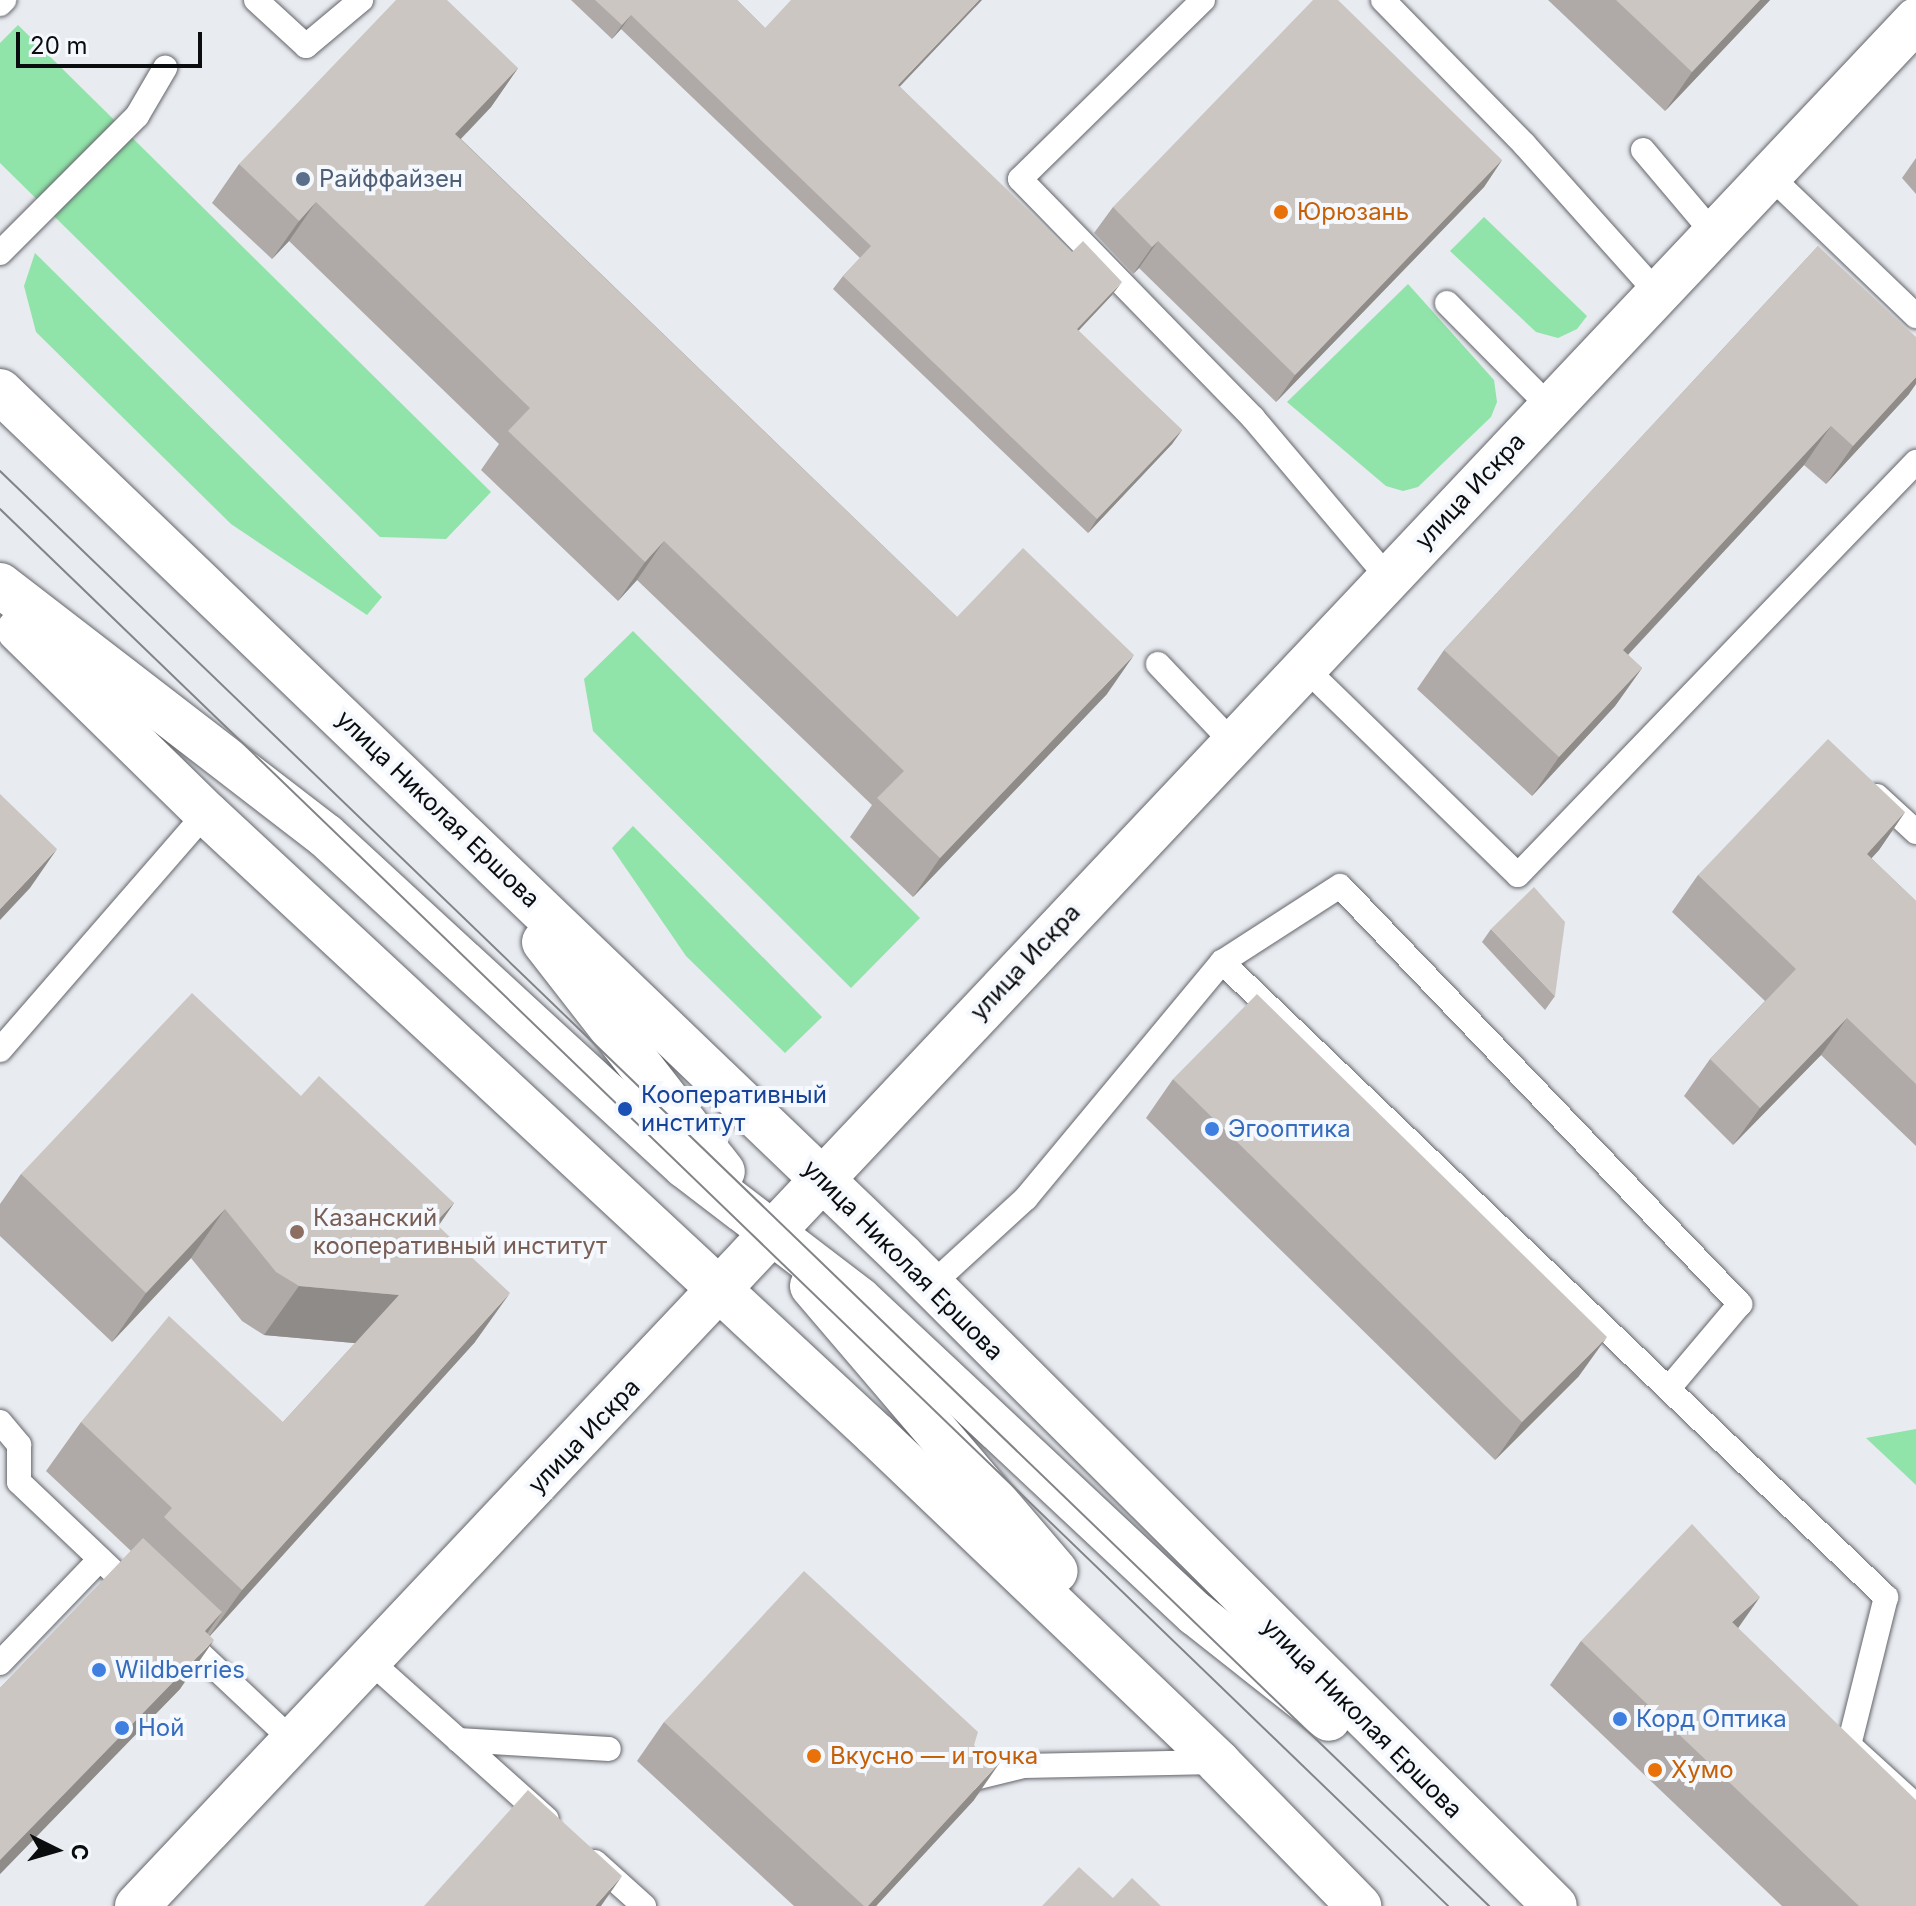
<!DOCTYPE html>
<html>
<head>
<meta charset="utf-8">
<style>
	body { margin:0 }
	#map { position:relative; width:1916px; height:1906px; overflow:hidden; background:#e8ebf0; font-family:Inter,sans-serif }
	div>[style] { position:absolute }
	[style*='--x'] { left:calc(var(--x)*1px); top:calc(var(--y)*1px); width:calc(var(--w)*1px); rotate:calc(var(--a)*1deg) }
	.green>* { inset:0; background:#90e3a9 }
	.roads { filter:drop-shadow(0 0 2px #63656a) drop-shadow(0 0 2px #63656a) }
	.lane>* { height:24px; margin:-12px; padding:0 12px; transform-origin:12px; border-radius:12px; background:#fff }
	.street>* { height:44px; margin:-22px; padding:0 22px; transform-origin:22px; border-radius:22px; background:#fff }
	.secondary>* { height:44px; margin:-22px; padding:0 22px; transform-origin:22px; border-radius:22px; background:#fff }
	.tram>* { height:2px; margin:-1px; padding:0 1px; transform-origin:1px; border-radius:1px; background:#828488 }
	.wall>* { inset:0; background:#afaaa7 }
	.shaded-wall>* { inset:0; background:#8e8b88 }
	.building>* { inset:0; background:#cbc6c2 }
	.dots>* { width:22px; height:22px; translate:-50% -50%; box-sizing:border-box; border:4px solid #f5f9fe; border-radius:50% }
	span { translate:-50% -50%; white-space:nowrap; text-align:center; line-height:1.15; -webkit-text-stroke:8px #f5f9fe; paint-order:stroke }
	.service-label { font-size:24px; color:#4e5e75 }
	.left { translate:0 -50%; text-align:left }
	.food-label { font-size:24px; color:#c56008 }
	.street-label { font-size:24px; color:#0b0c0e }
	.transit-label { font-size:24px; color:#164399 }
	.shop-label { font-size:24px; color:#366cbe }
	.education-label { font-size:24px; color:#785e54 }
	.north { position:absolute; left:16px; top:1810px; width:80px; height:80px; -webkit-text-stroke:6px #f5f9fe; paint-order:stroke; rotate:95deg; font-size:22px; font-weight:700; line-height:32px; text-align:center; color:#0b0c0e }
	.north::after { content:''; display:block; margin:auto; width:28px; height:36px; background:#0b0c0e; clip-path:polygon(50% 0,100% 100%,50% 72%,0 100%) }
	.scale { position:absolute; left:16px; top:32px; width:186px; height:36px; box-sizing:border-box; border:4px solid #0b0c0e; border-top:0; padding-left:10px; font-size:24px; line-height:28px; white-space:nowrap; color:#0b0c0e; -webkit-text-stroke:6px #f5f9fe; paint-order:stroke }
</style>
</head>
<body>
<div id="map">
	<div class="green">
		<div style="clip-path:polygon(18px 25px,491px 492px,446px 539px,380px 537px,0 163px,0 43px)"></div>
		<div style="clip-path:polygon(1484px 217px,1587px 316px,1577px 329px,1558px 338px,1536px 332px,1450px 251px)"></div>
		<div style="clip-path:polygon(35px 253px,382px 597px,367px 615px,231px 524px,36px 332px,24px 286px)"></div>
		<div style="clip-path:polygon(1408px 284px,1494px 380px,1497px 402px,1491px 417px,1418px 487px,1403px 491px,1386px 486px,1287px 402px)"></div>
		<div style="clip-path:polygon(633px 631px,920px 918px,851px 988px,593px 731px,584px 679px)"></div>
		<div style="clip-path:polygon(633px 826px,822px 1017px,785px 1053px,686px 956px,612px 848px)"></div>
		<div style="clip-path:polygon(1916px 1429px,1916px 1485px,1866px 1438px)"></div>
	</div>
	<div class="roads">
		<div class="lane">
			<div style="--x:256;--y:0;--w:68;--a:42.6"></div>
			<div style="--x:306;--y:46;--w:72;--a:-39.9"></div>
			<div style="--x:1203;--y:0;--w:256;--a:135.6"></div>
			<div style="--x:1020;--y:179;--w:334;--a:45.7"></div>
			<div style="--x:1253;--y:418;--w:209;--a:49.8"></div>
			<div style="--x:1383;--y:0;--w:202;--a:45.6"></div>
			<div style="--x:1524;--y:144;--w:201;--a:48.2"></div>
			<div style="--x:0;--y:4;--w:6;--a:-45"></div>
			<div style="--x:1643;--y:150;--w:110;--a:49.8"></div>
			<div style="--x:1769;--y:175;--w:204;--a:43.8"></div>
			<div style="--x:0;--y:253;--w:194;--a:-45"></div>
			<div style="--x:137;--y:116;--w:56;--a:-59.7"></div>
			<div style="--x:1447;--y:303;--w:146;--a:45.3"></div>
			<div style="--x:1158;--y:664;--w:109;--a:46.5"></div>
			<div style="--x:1304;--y:667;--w:298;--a:44.2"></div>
			<div style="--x:1518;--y:875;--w:574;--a:-46.06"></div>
			<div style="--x:1877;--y:796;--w:53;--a:42.7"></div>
			<div style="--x:1222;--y:962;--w:919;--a:43.72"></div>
			<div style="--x:1886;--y:1597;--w:153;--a:104"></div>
			<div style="--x:1849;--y:1745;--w:91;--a:42.3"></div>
			<div style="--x:0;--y:1050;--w:314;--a:-49"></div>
			<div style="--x:930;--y:1286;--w:130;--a:-42.5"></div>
			<div style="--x:1026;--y:1198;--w:307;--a:-50.3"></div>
			<div style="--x:1222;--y:962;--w:140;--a:-32.8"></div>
			<div style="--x:1340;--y:886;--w:579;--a:46.26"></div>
			<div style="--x:1740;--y:1304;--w:110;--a:130.2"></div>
			<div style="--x:0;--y:1422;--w:30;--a:50"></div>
			<div style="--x:19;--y:1445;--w:37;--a:90"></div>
			<div style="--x:19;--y:1482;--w:158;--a:43.5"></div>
			<div style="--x:178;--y:1633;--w:158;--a:43.2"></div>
			<div style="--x:370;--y:1661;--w:237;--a:41.8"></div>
			<div style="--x:0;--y:1663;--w:144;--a:-46.1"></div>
			<div style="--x:458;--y:1740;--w:151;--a:3.4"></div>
			<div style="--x:962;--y:1781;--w:63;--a:-13.8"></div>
			<div style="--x:1023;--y:1766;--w:194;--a:-1.2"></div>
			<div style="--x:595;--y:1862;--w:66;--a:41.9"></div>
		</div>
		<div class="street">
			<div style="--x:137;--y:1906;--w:2593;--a:-46.67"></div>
		</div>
		<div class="secondary">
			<div style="--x:0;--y:391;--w:1250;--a:43.8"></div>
			<div style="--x:902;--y:1256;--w:921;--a:44.87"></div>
			<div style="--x:0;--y:585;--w:411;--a:37.6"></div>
			<div style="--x:326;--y:836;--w:488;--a:42.6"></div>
			<div style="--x:685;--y:1166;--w:219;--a:37.4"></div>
			<div style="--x:859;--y:1299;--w:461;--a:43.1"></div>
			<div style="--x:1196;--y:1614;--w:169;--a:38.3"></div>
			<div style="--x:19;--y:630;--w:262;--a:44.4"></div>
			<div style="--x:206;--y:813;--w:913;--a:42.87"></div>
			<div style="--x:875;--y:1434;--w:475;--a:43.7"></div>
			<div style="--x:1218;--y:1762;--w:202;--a:45.6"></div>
			<div style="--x:544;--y:942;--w:291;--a:52.1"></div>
			<div style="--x:812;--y:1286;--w:375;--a:49.5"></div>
		</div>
	</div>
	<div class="tram">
		<div style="--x:0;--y:471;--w:2068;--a:43.94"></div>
		<div style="--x:0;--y:509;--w:2012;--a:43.97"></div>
	</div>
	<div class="wall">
		<div style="clip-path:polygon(571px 0,737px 0,765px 28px,900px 87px,1112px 295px,1078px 331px,1182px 430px,1172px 444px,1088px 533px,833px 289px,843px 276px,860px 258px,621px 29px,612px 39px)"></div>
		<div style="clip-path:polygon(1548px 0,1770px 0,1665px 111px)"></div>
		<div style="clip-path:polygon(518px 68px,491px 107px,461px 139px,957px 617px,1107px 694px,913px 897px,850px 837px,872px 805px,637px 580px,618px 601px,481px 470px,499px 444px,289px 241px,272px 259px,212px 203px,239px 164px)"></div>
		<div style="clip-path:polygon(1916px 158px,1916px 194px,1902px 178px)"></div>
		<div style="clip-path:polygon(1502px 160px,1484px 187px,1276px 402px,1139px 268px,1133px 274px,1094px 233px,1113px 207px)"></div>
		<div style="clip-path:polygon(1818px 246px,1909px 394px,1826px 484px,1804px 465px,1628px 655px,1642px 668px,1615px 706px,1532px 796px,1417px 689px,1444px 650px)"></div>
		<div style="clip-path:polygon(1905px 812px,1879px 850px,1871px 858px,1916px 901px,1916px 1146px,1821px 1055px,1733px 1145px,1684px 1096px,1710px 1059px,1765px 1001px,1672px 912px,1698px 875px)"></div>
		<div style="clip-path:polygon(1491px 929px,1555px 996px,1545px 1010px,1482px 942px)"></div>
		<div style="clip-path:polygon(1173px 1079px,1579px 1376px,1495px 1460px,1146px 1118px)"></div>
		<div style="clip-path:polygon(301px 1096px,454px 1203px,438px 1226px,475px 1342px,210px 1636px,180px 1689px,0 1874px,0 1688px,131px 1551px,46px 1471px,81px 1422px,283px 1422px,355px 1343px,264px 1335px,242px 1321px,191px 1258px,112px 1342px,0 1236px,0 1204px,21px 1174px)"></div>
		<div style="clip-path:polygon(1738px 1628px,1916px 1906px,1782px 1906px,1550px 1685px,1581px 1641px)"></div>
		<div style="clip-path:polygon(664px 1722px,974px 1745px,974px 1800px,876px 1906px,794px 1906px,637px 1761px)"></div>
	</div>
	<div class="shaded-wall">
		<div style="clip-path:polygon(979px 0,982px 0,888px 99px,898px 85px)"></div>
		<div style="clip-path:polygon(1760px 0,1770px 0,1665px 111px,1692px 72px)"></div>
		<div style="clip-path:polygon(631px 15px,621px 29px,612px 39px,622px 25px)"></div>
		<div style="clip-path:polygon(518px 68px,491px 107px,428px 173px,455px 134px)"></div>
		<div style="clip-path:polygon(1502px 160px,1484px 187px,1276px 402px,1295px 375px)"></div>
		<div style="clip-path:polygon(316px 202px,289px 241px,272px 259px,299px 221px)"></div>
		<div style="clip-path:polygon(1158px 241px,1139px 268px,1133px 274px,1152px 247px)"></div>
		<div style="clip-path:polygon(1122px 282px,1112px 295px,1067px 343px,1077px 329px)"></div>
		<div style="clip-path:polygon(1916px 377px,1916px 384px,1909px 394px,1826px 484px,1853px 446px)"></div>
		<div style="clip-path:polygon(1831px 426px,1804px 465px,1596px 689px,1623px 650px)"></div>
		<div style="clip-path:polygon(1182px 430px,1172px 444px,1088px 533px,1097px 519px)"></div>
		<div style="clip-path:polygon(664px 541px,637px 580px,618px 601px,645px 562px)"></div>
		<div style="clip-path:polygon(1134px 655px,1107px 694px,913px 897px,940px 858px)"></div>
		<div style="clip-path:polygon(1642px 668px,1615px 706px,1532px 796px,1559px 757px)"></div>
		<div style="clip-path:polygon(1905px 812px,1879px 850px,1841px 892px,1867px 854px)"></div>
		<div style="clip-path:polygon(57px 849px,30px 888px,0 920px,0 909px)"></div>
		<div style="clip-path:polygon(1847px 1018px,1821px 1055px,1733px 1145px,1760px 1108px)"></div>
		<div style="clip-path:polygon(454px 1203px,420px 1253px,435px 1223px)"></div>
		<div style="clip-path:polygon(225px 1209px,191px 1258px,112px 1342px,146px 1293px)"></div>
		<div style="clip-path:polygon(299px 1286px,399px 1295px,365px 1344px,264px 1335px)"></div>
		<div style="clip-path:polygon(510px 1293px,475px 1342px,207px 1639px,242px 1590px)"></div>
		<div style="clip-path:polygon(1607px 1337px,1579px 1376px,1495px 1460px,1522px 1422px)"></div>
		<div style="clip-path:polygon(1760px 1597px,1729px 1641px,1732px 1622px)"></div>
		<div style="clip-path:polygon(222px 1612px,187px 1662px,205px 1631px)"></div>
		<div style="clip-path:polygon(214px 1640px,180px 1689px,0 1874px,0 1860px)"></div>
		<div style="clip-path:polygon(1001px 1761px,974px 1800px,876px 1906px,868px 1906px)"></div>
		<div style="clip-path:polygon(622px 1876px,601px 1906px,595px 1906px)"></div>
	</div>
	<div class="building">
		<div style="clip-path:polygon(396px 0,447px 0,518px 68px,455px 134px,957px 617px,1023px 548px,1134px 655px,940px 858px,877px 798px,904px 771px,664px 541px,645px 562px,508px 431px,530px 408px,316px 202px,299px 221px,239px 164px)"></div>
		<div style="clip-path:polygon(595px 0,737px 0,765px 28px,791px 0,979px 0,898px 85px,1072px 252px,1083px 241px,1122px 282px,1077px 329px,1182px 430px,1097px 519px,843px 276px,871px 246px,631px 15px,622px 25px)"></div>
		<div style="clip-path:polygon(1313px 0,1338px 0,1502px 160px,1295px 375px,1158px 241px,1152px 247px,1113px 207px)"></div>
		<div style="clip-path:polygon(1616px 0,1760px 0,1692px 72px)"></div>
		<div style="clip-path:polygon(1818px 246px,1916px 337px,1916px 377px,1853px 446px,1831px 426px,1623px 650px,1642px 668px,1559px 757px,1444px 650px)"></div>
		<div style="clip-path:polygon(1828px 739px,1905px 812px,1867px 854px,1916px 901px,1916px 1084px,1847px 1018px,1760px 1108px,1710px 1059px,1796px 969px,1698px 875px)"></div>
		<div style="clip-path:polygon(0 794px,57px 849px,0 909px)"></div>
		<div style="clip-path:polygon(1534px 887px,1565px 922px,1555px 996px,1491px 929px)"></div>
		<div style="clip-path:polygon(192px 993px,301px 1096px,319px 1076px,454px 1203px,435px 1223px,510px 1293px,242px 1590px,164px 1517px,172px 1508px,81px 1422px,169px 1316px,283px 1422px,399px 1295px,299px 1286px,276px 1272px,225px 1209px,146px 1293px,21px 1174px)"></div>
		<div style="clip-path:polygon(1257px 994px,1607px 1337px,1522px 1422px,1173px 1079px)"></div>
		<div style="clip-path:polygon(1692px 1524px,1760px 1597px,1732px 1622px,1916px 1800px,1916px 1906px,1859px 1906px,1581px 1641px)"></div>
		<div style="clip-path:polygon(143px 1538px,222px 1612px,205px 1631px,214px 1640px,0 1860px,0 1688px)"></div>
		<div style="clip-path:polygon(804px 1571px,978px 1732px,974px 1745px,979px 1753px,1001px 1761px,868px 1906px,864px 1906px,664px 1722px)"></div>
		<div style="clip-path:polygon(528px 1790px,622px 1876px,595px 1906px,424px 1906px)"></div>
		<div style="clip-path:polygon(1079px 1867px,1113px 1898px,1132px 1878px,1161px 1906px,1042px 1906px)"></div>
	</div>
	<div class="dots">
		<div style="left:303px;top:179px;background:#5c6f8a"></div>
		<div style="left:1281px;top:212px;background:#e8710a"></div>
		<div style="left:625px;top:1109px;background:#1a4fb4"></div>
		<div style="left:1212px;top:1129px;background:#3f7fe0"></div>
		<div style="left:297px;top:1232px;background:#8d6e63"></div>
		<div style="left:99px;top:1670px;background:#3f7fe0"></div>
		<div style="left:1620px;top:1719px;background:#3f7fe0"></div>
		<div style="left:122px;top:1728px;background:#3f7fe0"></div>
		<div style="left:814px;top:1756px;background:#e8710a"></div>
		<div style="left:1655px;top:1770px;background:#e8710a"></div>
	</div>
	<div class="service-label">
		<span class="left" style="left:319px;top:179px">Райффайзен</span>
	</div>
	<div class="food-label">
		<span class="left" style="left:1297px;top:212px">Юрюзань</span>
		<span class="left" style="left:830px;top:1756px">Вкусно — и точка</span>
		<span class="left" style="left:1671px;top:1770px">Хумо</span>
	</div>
	<div class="street-label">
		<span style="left:1470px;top:491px;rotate:-47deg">улица Искра</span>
		<span style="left:438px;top:809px;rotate:44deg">улица Николая Ершова</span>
		<span style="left:1025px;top:962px;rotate:-47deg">улица Искра</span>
		<span style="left:903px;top:1260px;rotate:45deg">улица Николая Ершова</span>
		<span style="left:584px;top:1436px;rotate:-46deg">улица Искра</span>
		<span style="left:1362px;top:1718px;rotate:45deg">улица Николая Ершова</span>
	</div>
	<div class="transit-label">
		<span class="left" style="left:641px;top:1109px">Кооперативный<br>институт</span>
	</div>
	<div class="shop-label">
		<span class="left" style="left:1228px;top:1129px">Эгооптика</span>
		<span class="left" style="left:115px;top:1670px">Wildberries</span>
		<span class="left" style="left:1636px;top:1719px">Корд Оптика</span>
		<span class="left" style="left:138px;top:1728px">Ной</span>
	</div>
	<div class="education-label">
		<span class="left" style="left:313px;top:1232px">Казанский<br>кооперативный институт</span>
	</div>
	<div class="north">С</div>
	<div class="scale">20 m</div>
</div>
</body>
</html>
